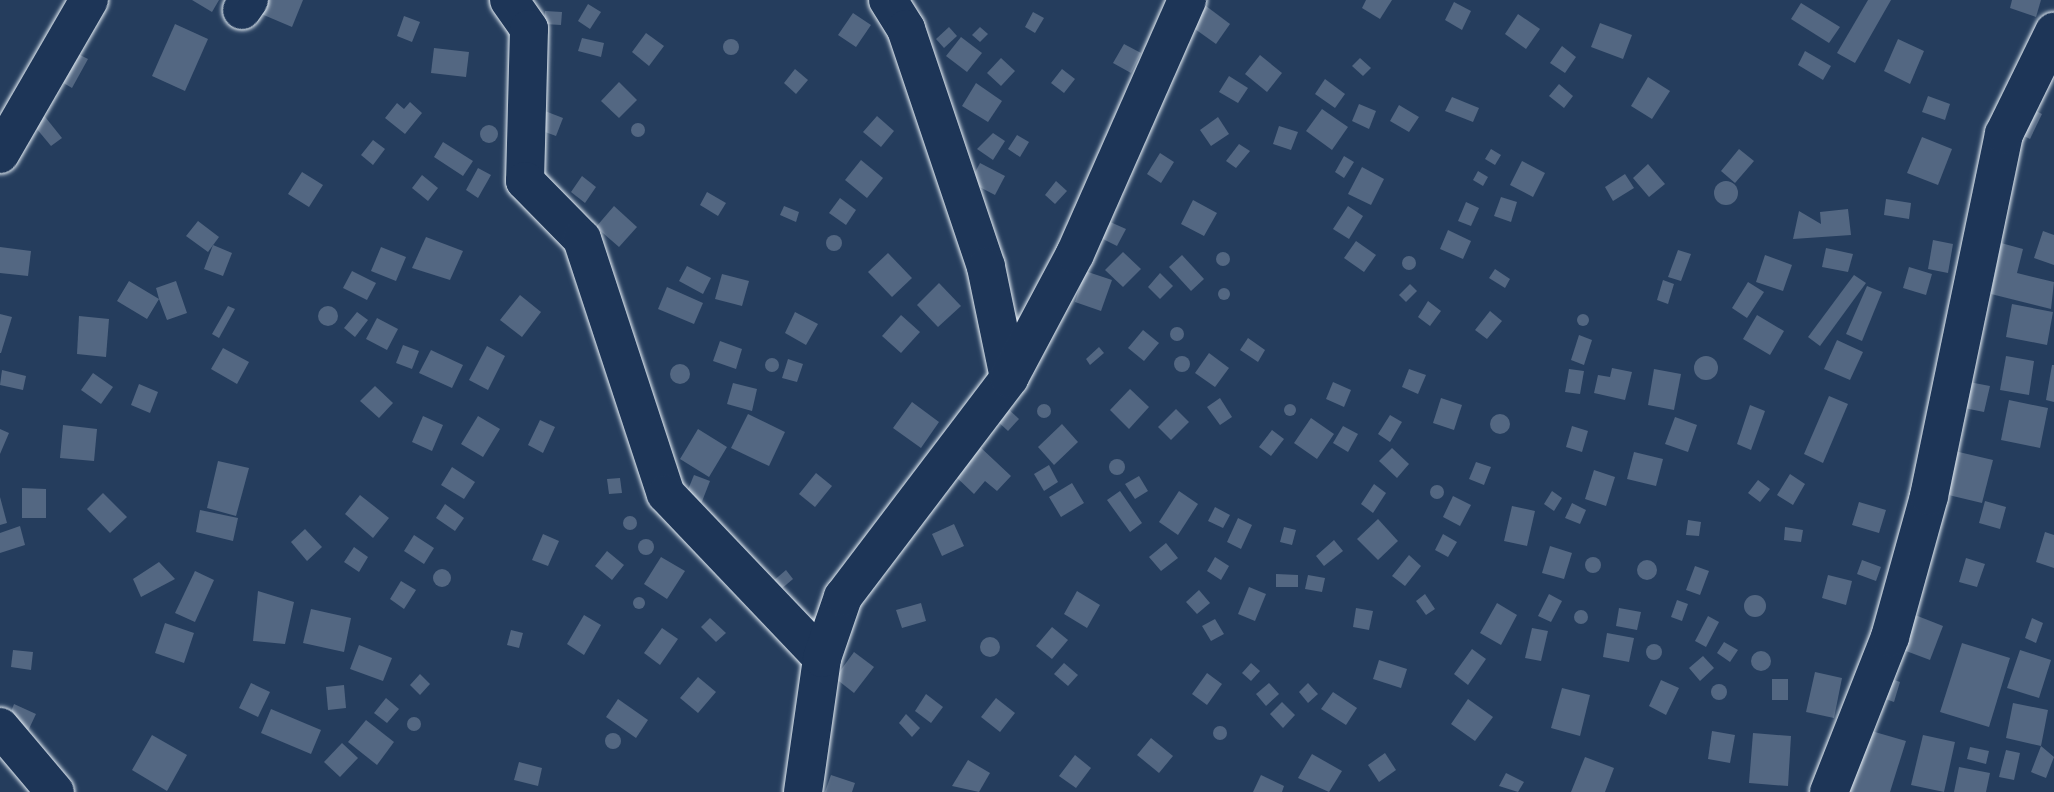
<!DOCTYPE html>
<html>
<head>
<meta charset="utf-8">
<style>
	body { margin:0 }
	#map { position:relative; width:2054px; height:792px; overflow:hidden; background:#253d5d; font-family:Itim,sans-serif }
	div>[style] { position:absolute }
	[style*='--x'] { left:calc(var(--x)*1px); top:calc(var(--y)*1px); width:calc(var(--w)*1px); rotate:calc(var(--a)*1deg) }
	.building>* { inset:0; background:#536782 }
	.round { border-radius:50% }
	.roads { filter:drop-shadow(0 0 2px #e8f1f8) drop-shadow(0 0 2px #e8f1f8) }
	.minor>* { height:38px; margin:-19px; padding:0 19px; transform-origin:19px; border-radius:19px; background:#1d3557 }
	span { translate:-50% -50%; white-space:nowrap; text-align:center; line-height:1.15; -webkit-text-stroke:7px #1d3557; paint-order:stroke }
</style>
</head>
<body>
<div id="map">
	<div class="building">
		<div style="clip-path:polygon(192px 0,219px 0,212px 12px)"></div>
		<div style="clip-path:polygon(265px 0,303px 0,292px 27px,259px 13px)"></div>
		<div style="clip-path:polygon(1366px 0,1392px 0,1380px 19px,1362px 8px)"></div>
		<div style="clip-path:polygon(1868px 0,1891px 0,1855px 63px,1837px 53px)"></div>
		<div style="clip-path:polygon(2012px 0,2041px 0,2036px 17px,2010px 8px)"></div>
		<div style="clip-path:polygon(1454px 2px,1471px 11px,1462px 30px,1445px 20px)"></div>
		<div style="clip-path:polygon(1202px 3px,1230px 24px,1216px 44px,1188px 24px)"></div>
		<div style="clip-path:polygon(1801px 3px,1840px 27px,1829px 43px,1791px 19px)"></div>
		<div style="clip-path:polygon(588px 4px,601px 12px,590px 29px,578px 21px)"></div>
		<div style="clip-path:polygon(545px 11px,562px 12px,561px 25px,544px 24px)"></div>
		<div style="clip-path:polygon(1033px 12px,1044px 18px,1035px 33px,1025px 27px)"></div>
		<div style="clip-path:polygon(853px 13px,871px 25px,856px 47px,838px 35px)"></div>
		<div style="clip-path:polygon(1518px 14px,1540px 29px,1526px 49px,1505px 34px)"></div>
		<div style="clip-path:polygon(404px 16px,420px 22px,412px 42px,397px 36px)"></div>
		<div style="clip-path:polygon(1600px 23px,1632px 35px,1623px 59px,1591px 47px)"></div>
		<div style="clip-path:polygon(175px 24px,208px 39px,185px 91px,152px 76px)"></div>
		<div style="clip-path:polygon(949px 27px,957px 36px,944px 48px,936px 39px)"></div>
		<div style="clip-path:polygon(980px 27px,988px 34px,980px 42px,972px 35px)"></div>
		<div style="clip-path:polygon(646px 33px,664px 46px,649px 66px,632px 52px)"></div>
		<div style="clip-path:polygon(961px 37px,982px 53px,967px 72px,946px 56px)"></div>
		<div style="clip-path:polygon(582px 38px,604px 43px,601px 57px,578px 51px)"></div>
		<div class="round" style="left:723px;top:39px;width:16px;height:16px"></div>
		<div style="clip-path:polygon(1898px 39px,1924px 51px,1910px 84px,1884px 71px)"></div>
		<div style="clip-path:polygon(1124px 44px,1141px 53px,1131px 73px,1113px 63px)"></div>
		<div style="clip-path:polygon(1562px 46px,1576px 57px,1565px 73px,1550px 63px)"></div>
		<div style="clip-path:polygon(434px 48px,469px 52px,466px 77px,431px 73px)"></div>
		<div style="clip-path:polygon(70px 50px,88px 59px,72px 88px,55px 78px)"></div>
		<div style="clip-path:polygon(1805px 51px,1831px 66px,1823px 80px,1798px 65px)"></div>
		<div style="clip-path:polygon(1260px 55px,1282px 73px,1267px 92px,1245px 74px)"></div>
		<div style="clip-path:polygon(1001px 58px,1015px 71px,1001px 86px,987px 73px)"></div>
		<div style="clip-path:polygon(1360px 58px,1371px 68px,1363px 76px,1352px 66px)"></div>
		<div style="clip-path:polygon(795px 69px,808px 80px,796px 94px,784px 83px)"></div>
		<div style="clip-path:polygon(1062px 69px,1075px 79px,1064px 93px,1051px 83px)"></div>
		<div style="clip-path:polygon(1229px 76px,1248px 88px,1238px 103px,1219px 92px)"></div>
		<div style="clip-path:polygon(1648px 77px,1670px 91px,1652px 119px,1631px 106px)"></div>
		<div style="clip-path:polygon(1325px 79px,1345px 94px,1335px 108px,1315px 94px)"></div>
		<div style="clip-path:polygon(619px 82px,637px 100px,619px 118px,601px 101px)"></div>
		<div style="clip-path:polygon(976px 83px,1002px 101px,988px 122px,962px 106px)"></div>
		<div style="clip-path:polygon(1559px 84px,1573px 96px,1564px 108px,1549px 96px)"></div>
		<div style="clip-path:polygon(1928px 96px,1950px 104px,1945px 120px,1922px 112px)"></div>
		<div style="clip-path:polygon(1452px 97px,1479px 108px,1473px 122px,1445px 111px)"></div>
		<div style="clip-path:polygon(410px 102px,422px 113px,405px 134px,385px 118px,397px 103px,404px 109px)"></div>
		<div style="clip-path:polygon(1359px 104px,1376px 111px,1369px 129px,1352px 121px)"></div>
		<div style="clip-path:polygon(2022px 104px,2042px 114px,2030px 139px,2010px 129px)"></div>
		<div style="clip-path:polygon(1399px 105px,1419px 117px,1409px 132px,1390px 121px)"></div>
		<div style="clip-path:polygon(1322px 109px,1348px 127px,1332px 150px,1306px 131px)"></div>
		<div style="clip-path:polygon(545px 111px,563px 118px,556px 136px,537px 129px)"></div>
		<div style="clip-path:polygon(42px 113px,62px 138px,51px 146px,31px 122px)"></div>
		<div style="clip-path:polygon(877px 116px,894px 131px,881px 147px,863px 132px)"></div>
		<div style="clip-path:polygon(1218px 117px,1229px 134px,1211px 146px,1200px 130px)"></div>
		<div class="round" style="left:631px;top:123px;width:14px;height:14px"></div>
		<div class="round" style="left:480px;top:125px;width:18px;height:18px"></div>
		<div style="clip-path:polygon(1279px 126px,1298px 132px,1291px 150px,1273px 144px)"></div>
		<div style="clip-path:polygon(993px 133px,1005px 141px,993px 160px,977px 149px)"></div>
		<div style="clip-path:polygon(1017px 135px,1029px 142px,1020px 157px,1008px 149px)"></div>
		<div style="clip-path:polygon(1922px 137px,1952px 149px,1938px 185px,1907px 173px)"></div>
		<div style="clip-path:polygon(373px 140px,385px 149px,373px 165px,361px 155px)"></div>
		<div style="clip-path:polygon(443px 142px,473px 161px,463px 176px,434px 157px)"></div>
		<div style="clip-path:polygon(1239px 144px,1250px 151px,1236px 168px,1226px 161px)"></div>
		<div style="clip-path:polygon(1491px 149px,1501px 155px,1495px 165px,1485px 159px)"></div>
		<div style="clip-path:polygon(1739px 149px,1754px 161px,1735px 183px,1721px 171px)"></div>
		<div style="clip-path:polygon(1160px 153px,1174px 162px,1161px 183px,1147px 174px)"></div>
		<div style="clip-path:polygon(1344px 156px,1354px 162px,1344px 178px,1335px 172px)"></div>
		<div style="clip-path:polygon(861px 160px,883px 178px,867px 198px,845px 180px)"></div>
		<div style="clip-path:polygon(1522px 161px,1545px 173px,1533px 197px,1510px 185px)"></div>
		<div style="clip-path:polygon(980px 163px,1005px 176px,995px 195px,970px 182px)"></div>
		<div style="clip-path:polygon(1648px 164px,1665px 184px,1649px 197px,1633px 178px)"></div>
		<div style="clip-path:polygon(1362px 167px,1384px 179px,1371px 205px,1348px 194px)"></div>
		<div style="clip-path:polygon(478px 168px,491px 175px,478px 198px,466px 190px)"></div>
		<div style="clip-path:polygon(1478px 171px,1488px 177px,1483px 186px,1473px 180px)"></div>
		<div style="clip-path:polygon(302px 172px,323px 185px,309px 207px,288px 194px)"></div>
		<div style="clip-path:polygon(1625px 174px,1634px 188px,1613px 201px,1605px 187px)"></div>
		<div style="clip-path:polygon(422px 175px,438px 188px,428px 201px,412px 188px)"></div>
		<div style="clip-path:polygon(582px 176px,596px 187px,585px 203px,571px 192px)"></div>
		<div style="clip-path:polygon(1056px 181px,1067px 191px,1055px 204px,1045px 195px)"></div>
		<div class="round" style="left:1714px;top:181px;width:24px;height:24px"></div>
		<div style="clip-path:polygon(707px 192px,726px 203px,718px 216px,700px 205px)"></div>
		<div style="clip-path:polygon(1501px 197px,1517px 202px,1511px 222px,1494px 216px)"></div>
		<div style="clip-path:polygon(840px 198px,856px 210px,846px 225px,829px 213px)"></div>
		<div style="clip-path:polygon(1886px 199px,1911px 203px,1909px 219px,1884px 215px)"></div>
		<div style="clip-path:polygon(1193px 200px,1217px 213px,1204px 236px,1181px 224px)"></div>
		<div style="clip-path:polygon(1466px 202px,1479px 208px,1471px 226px,1458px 221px)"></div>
		<div style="clip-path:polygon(614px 206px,637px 227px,619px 247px,596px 227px)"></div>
		<div style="clip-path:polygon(784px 206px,799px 212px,796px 222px,780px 215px)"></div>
		<div style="clip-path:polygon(1348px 206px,1363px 216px,1349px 239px,1333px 229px)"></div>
		<div style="clip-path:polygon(1848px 209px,1851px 235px,1793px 239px,1799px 211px,1821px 224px,1820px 212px)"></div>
		<div style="clip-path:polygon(198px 221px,219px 237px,208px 252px,186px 236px)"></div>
		<div style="clip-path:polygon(1108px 221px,1126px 229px,1117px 246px,1099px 237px)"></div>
		<div style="clip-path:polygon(1448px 230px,1471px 241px,1463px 259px,1440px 249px)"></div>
		<div style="clip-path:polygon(2043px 231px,2054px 235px,2054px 265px,2034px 258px)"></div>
		<div class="round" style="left:826px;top:235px;width:16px;height:16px"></div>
		<div style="clip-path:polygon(426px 237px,463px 251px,450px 280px,412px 268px)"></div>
		<div style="clip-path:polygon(1933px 240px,1953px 244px,1948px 273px,1928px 269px)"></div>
		<div style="clip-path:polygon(1356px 241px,1376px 255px,1364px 272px,1344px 258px)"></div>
		<div style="clip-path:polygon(2001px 243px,2023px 249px,2017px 273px,2054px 282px,2051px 309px,1991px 294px)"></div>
		<div style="clip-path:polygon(213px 245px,232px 253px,223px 276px,204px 269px)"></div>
		<div style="clip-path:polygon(0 247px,31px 251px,28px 276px,0 273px)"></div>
		<div style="clip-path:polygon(381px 247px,406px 257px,396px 281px,371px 271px)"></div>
		<div style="clip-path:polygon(1826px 248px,1853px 254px,1848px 272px,1822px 267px)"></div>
		<div style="clip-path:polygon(1678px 250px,1691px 254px,1681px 281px,1668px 277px)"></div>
		<div class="round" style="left:1216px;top:252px;width:14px;height:14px"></div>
		<div style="clip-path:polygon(1123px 252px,1141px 269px,1123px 287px,1105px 270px)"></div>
		<div style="clip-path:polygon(888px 253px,912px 278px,892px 297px,868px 272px)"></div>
		<div style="clip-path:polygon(1182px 255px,1204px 279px,1191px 291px,1169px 267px)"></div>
		<div style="clip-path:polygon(1765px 255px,1792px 265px,1783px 291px,1756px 282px)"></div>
		<div class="round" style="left:1402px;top:256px;width:14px;height:14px"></div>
		<div style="clip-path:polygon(687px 266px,711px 278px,703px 294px,679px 281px)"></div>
		<div style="clip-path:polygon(1909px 267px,1932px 274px,1926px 295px,1903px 288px)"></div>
		<div style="clip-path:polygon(1495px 269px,1510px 279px,1505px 288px,1489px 278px)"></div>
		<div style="clip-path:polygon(352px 271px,376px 283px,367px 300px,343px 288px)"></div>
		<div style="clip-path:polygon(1085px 271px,1112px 280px,1101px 311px,1075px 302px)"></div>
		<div style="clip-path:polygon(1160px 273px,1173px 286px,1160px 299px,1148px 287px)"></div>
		<div style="clip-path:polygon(722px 274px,749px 281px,742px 306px,715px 299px)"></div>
		<div style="clip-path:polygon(1854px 275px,1866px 283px,1820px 346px,1808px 337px)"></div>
		<div style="clip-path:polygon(1663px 280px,1674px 284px,1668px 304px,1657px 300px)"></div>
		<div style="clip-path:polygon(129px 281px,159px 299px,156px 288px,176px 281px,187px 313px,167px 320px,159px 299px,147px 319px,117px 301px)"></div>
		<div style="clip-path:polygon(1748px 282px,1764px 292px,1747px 318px,1732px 308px)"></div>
		<div style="clip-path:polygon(939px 283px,961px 306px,938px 327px,917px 305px)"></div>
		<div style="clip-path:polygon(1410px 284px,1417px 291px,1406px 302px,1399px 295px)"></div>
		<div style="clip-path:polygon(1867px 286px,1882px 292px,1862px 341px,1846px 334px)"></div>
		<div style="clip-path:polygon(667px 287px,703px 303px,694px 324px,658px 309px)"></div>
		<div class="round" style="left:1218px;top:288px;width:12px;height:12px"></div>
		<div style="clip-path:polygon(520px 295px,541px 312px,522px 337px,500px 320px)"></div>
		<div style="clip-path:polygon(1428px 301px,1441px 311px,1430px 326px,1418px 317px)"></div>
		<div style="clip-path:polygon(2012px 304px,2053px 312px,2047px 345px,2006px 337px)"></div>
		<div class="round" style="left:318px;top:306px;width:20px;height:20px"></div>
		<div style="clip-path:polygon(228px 306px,235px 309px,219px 338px,212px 334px)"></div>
		<div style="clip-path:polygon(1490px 311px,1502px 321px,1487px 339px,1475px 330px)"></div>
		<div style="clip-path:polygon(357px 312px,368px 320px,355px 337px,344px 328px)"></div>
		<div style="clip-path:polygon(795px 312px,818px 324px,806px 345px,785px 333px)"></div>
		<div class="round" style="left:1577px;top:314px;width:12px;height:12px"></div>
		<div style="clip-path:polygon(0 314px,12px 317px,1px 353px,0 353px)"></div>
		<div style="clip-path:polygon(901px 315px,920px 332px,901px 353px,882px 336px)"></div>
		<div style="clip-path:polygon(1757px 315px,1784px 331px,1770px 355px,1743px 339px)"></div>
		<div style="clip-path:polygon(79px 316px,109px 319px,106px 357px,77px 354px)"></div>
		<div style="clip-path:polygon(377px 318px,398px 329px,387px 350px,366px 339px)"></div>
		<div class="round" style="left:1170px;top:327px;width:14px;height:14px"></div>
		<div style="clip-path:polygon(1143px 330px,1159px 343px,1144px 361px,1128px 348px)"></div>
		<div style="clip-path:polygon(1579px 335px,1592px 340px,1584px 365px,1571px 360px)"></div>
		<div style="clip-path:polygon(1248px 338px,1265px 350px,1258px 362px,1240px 350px)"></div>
		<div style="clip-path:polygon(1837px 340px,1863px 352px,1850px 380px,1824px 369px)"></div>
		<div style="clip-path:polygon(720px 341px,742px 349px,736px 369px,713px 361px)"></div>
		<div style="clip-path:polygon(403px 345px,419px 351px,412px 369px,396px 363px)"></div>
		<div style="clip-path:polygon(487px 346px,505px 356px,488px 390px,469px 380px)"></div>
		<div style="clip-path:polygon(1099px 347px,1104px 353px,1090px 365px,1086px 359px)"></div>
		<div style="clip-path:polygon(223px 348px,249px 362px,237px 384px,211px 369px)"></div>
		<div style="clip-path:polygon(431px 350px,463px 365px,452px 388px,419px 373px)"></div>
		<div style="clip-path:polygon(1209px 353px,1229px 368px,1215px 387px,1195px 373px)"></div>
		<div class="round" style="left:1694px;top:356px;width:24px;height:24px"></div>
		<div style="clip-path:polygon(2006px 356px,2034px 361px,2029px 395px,2000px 390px)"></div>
		<div class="round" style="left:1174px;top:356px;width:16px;height:16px"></div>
		<div class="round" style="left:765px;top:358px;width:14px;height:14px"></div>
		<div style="clip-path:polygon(788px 359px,803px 364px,797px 382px,782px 378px)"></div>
		<div class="round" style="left:670px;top:364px;width:20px;height:20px"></div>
		<div style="clip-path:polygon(2052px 365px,2054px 365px,2054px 402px,2046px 400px)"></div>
		<div style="clip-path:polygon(1612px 368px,1632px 372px,1625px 400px,1594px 393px,1598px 375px,1610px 377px)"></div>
		<div style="clip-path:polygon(1409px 369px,1426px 375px,1418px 394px,1402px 387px)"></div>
		<div style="clip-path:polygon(1569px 369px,1584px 371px,1580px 394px,1565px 392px)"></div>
		<div style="clip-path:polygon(1654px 369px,1681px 374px,1674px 410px,1648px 405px)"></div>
		<div style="clip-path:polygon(2px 370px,26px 376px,23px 390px,0 385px)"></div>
		<div style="clip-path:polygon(93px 373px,113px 387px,101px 404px,81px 390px)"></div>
		<div style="clip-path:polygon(1333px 382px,1351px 390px,1344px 407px,1326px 399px)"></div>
		<div style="clip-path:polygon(1969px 382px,1990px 386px,1984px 412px,1964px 408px)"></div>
		<div style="clip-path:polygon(733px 383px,757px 389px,752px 411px,727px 404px)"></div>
		<div style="clip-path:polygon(139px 384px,158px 392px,150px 413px,131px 405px)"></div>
		<div style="clip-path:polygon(375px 386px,393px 403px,379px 418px,360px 401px)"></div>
		<div style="clip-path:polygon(1130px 389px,1149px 407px,1129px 429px,1110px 410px)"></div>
		<div style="clip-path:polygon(1829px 396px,1848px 404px,1823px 463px,1804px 454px)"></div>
		<div style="clip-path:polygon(1220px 398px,1232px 417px,1220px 425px,1207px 407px)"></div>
		<div style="clip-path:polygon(1441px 398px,1462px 405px,1454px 430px,1433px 423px)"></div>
		<div style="clip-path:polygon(2009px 400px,2048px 408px,2040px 448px,2001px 440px)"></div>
		<div style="clip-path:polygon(912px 402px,939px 422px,921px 448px,893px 428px)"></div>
		<div class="round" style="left:1284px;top:404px;width:12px;height:12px"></div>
		<div class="round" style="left:1037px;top:404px;width:14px;height:14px"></div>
		<div style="clip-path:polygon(1750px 405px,1765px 411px,1751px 450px,1737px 444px)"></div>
		<div style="clip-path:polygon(1006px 407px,1019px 419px,1008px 431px,995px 419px)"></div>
		<div style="clip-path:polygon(1176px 409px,1189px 422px,1171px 440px,1158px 427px)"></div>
		<div class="round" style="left:1490px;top:414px;width:20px;height:20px"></div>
		<div style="clip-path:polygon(748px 414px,785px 432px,769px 466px,731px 448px)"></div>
		<div style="clip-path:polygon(1390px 415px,1402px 422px,1390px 442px,1378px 434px)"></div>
		<div style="clip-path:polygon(423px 416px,443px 425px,432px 451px,412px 442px)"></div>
		<div style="clip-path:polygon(478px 416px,500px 429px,483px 457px,461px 444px)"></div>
		<div style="clip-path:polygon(1675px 417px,1697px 425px,1688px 452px,1665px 444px)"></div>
		<div style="clip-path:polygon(1311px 418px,1334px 434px,1317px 459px,1294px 443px)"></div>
		<div style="clip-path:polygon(540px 420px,555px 427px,543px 453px,528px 445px)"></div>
		<div style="clip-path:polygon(1062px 424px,1078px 442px,1054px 465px,1038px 447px)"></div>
		<div style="clip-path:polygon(63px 425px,97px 429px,94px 461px,60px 458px)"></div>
		<div style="clip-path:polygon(1343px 426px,1358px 434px,1348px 452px,1333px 443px)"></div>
		<div style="clip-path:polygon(1572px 426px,1588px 431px,1582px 452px,1566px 447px)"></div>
		<div style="clip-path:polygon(0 429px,9px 433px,0 454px)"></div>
		<div style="clip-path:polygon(698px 429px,727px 447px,709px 477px,680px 459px)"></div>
		<div style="clip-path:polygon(1272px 430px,1284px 439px,1271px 456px,1259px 447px)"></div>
		<div style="clip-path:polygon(979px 446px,1011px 476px,997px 491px,985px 481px,974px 494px,953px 474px)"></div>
		<div style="clip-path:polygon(1392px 448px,1409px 464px,1397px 478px,1379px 461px)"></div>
		<div style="clip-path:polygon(1946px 449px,1993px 460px,1982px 503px,1936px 492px)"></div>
		<div style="clip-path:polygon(1634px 452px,1663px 459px,1656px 486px,1627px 479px)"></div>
		<div class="round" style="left:1109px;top:459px;width:16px;height:16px"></div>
		<div style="clip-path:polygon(218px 461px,249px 468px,236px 516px,207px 508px)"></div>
		<div style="clip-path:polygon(1476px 462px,1491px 467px,1484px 485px,1469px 479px)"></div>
		<div style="clip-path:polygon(1049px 465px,1058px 482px,1044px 491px,1034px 474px)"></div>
		<div style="clip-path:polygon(452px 467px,475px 482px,464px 499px,441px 485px)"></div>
		<div style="clip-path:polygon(1594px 470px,1615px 477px,1606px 506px,1585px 499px)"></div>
		<div style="clip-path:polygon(816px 473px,832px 486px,815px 507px,799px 494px)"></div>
		<div style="clip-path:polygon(1790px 474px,1805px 484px,1793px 505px,1777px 495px)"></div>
		<div style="clip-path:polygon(694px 475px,710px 481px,701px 504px,685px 497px)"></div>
		<div style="clip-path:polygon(1139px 476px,1148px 491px,1135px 499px,1125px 484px)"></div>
		<div style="clip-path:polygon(620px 478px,622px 493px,609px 494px,607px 479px)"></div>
		<div style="clip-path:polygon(1758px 480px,1770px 489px,1760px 502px,1748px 493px)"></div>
		<div style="clip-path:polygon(1072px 483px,1084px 503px,1061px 517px,1049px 497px)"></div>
		<div style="clip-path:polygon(1374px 484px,1386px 493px,1373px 513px,1361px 504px)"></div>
		<div class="round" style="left:1430px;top:485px;width:14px;height:14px"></div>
		<div style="clip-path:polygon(22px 488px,46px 489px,46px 518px,22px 518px)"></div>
		<div style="clip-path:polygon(1120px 491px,1142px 523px,1130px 532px,1107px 500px)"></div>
		<div style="clip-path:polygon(1179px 491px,1198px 504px,1178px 535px,1159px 522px)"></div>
		<div style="clip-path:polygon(1552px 491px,1562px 498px,1554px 511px,1544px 504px)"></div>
		<div style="clip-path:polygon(103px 493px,127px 517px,110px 533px,87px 509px)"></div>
		<div style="clip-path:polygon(360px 495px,389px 518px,373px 538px,345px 514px)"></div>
		<div style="clip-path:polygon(1453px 496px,1471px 505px,1460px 526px,1443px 517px)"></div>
		<div style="clip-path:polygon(0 497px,7px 523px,0 525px)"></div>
		<div style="clip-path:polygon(1985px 501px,2006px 507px,2000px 529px,1979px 523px)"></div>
		<div style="clip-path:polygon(1859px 502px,1886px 510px,1879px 533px,1852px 525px)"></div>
		<div style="clip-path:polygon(1572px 503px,1586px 510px,1580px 524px,1565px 518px)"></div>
		<div style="clip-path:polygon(445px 504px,464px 518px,455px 531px,436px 518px)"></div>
		<div style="clip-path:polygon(1512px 506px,1535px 511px,1527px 546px,1504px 541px)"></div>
		<div style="clip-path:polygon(1215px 507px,1230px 515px,1223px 528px,1208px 521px)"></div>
		<div style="clip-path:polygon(200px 510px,238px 518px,233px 541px,196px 532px)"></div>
		<div class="round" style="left:623px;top:516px;width:14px;height:14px"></div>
		<div style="clip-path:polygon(1238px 518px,1252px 525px,1241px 549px,1227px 542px)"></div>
		<div style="clip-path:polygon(1378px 519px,1398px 541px,1378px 560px,1357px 539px)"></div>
		<div style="clip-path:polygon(1688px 520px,1701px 522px,1699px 536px,1686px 535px)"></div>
		<div style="clip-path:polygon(954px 524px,964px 546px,942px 556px,932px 534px)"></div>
		<div style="clip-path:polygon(20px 526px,25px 545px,0 553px,0 533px)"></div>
		<div style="clip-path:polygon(1284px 527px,1296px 530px,1292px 545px,1280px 542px)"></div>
		<div style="clip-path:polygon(1785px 527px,1803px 530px,1801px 542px,1784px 540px)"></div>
		<div style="clip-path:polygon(305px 529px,322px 547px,307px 561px,291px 542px)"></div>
		<div style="clip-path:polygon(2045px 532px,2054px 535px,2054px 568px,2036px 562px)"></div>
		<div style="clip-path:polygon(543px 534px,559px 541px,548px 566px,532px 560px)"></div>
		<div style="clip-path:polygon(1443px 534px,1457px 542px,1448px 557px,1435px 550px)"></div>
		<div style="clip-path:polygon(414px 535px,434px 548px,424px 564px,404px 551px)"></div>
		<div class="round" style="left:638px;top:539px;width:16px;height:16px"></div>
		<div style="clip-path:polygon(1334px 540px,1343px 551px,1324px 566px,1316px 556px)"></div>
		<div style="clip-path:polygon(1166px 543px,1178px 558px,1161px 571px,1149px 557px)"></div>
		<div style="clip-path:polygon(1550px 546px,1572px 553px,1564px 579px,1542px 573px)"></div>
		<div style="clip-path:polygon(354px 547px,368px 557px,359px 572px,344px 562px)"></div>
		<div style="clip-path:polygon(607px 551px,624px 565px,612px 580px,595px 566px)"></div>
		<div style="clip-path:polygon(1409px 555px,1421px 566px,1405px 586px,1392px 576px)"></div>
		<div class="round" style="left:1585px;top:557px;width:16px;height:16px"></div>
		<div style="clip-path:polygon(661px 557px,685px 571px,667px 599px,644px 584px)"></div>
		<div style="clip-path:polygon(1215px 557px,1229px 566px,1221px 580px,1207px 571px)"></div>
		<div style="clip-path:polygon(1966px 558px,1985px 564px,1977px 587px,1959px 582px)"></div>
		<div style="clip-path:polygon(1862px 560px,1881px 567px,1876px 581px,1857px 574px)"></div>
		<div class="round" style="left:1637px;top:560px;width:20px;height:20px"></div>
		<div style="clip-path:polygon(159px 562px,175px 579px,141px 597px,133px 579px)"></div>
		<div style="clip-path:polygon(1695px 566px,1709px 571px,1700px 595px,1686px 590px)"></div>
		<div class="round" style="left:433px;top:569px;width:18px;height:18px"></div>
		<div style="clip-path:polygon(786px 570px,793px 579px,780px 590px,772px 582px)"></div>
		<div style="clip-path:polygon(195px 571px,214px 580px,195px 622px,175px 613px)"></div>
		<div style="clip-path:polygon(1276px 574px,1298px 575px,1298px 587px,1276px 587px)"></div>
		<div style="clip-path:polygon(1308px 575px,1325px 578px,1322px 592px,1305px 589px)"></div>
		<div style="clip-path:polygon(1828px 575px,1852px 581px,1846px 605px,1822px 598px)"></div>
		<div style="clip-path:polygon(401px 581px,416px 590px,404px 609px,390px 599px)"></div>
		<div style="clip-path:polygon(1249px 587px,1266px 594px,1255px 621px,1238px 614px)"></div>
		<div style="clip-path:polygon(1199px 590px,1210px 603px,1197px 614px,1186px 602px)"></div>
		<div style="clip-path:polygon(258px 591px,294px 602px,285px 644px,253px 641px)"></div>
		<div style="clip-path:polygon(1077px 591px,1100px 605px,1087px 628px,1064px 614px)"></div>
		<div style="clip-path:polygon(1425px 594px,1435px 609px,1426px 615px,1416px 601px)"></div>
		<div style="clip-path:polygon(1549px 594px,1562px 601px,1551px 622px,1538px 616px)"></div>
		<div class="round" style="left:1744px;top:595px;width:22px;height:22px"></div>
		<div class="round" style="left:633px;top:597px;width:12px;height:12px"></div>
		<div style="clip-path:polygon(1677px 600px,1688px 604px,1682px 621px,1671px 617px)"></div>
		<div style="clip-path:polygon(921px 603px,926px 621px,902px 628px,896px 610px)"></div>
		<div style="clip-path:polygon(1497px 603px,1517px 615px,1501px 645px,1480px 633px)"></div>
		<div style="clip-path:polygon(1356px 608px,1373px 611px,1369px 630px,1353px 627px)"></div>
		<div style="clip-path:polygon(1619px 608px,1641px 612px,1637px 630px,1616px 626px)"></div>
		<div style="clip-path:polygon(311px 609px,351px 618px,344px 652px,303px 643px)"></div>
		<div class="round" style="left:1574px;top:610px;width:14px;height:14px"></div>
		<div style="clip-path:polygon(1910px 613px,1943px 626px,1930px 660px,1898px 648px)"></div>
		<div style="clip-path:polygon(584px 615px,601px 625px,584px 655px,567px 644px)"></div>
		<div style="clip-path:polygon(1708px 616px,1719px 622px,1706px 647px,1695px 641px)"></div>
		<div style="clip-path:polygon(710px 618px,726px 633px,716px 642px,701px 627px)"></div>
		<div style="clip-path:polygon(2032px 618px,2043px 623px,2036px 643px,2025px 638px)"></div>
		<div style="clip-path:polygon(1215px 619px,1224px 634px,1211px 641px,1202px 626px)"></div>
		<div style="clip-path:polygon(165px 623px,194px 633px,184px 663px,155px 653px)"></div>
		<div style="clip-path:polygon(1052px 627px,1068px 640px,1052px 659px,1036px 646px)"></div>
		<div style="clip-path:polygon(662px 628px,678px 639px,660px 665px,644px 653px)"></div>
		<div style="clip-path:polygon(1532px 628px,1548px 631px,1541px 661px,1525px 658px)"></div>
		<div style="clip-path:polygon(511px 630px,523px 633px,519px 648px,507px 645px)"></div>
		<div style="clip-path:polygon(1607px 633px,1634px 638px,1629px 662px,1603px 657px)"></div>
		<div class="round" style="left:980px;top:637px;width:20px;height:20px"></div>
		<div style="clip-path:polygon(1724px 642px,1738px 650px,1730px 662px,1717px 653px)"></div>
		<div style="clip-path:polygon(1962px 643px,2010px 658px,1989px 727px,1940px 712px)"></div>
		<div class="round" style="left:1646px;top:644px;width:16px;height:16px"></div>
		<div style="clip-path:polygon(359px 645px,392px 658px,383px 681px,350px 669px)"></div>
		<div style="clip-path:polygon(1472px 649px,1486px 659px,1468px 685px,1454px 674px)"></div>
		<div style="clip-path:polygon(13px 650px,33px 652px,31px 670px,11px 667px)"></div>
		<div style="clip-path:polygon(2020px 650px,2051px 660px,2039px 698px,2007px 688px)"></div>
		<div class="round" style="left:1751px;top:651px;width:20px;height:20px"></div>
		<div style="clip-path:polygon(854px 652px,874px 667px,854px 693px,835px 678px)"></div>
		<div style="clip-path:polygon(1703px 656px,1714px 668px,1700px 681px,1689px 668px)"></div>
		<div style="clip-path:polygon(1379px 660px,1407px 669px,1401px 688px,1373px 679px)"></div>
		<div style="clip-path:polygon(1064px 663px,1078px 675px,1068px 686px,1054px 674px)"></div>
		<div style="clip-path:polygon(1251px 663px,1260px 671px,1251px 681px,1242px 673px)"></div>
		<div style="clip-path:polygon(1815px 672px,1842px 678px,1834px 718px,1806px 712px)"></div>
		<div style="clip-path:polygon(1207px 673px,1222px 684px,1207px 705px,1192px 694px)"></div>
		<div style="clip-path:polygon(420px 674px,430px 684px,420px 695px,410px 685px)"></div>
		<div style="clip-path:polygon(1883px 676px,1900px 682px,1894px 702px,1877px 696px)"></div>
		<div style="clip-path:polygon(698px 677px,716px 692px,698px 713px,680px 698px)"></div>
		<div style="clip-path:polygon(1772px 679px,1788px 679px,1788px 700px,1772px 700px)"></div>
		<div style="clip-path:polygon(1661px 680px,1679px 688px,1666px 715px,1649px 706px)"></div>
		<div style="clip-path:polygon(251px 683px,270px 692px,258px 717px,239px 708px)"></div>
		<div style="clip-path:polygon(1269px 683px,1279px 694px,1266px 706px,1256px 694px)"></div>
		<div style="clip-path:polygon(1308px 683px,1318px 694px,1308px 703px,1299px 692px)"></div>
		<div class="round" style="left:1711px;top:684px;width:16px;height:16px"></div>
		<div style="clip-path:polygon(344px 685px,346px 708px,328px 710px,326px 687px)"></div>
		<div style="clip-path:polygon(1562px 688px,1590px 695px,1580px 736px,1551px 728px)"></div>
		<div style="clip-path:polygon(1333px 692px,1357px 708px,1346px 725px,1321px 709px)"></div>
		<div style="clip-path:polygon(926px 694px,943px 707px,931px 723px,915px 711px)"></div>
		<div style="clip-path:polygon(386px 698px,399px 709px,387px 723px,374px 713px)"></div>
		<div style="clip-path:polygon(996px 698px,1015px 713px,1000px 732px,981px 717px)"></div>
		<div style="clip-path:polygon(618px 699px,648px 720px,636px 738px,606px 717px)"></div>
		<div style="clip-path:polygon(1468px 699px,1493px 717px,1475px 741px,1451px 724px)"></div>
		<div style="clip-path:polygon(1282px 702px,1295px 715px,1283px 728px,1270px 714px)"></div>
		<div style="clip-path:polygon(2013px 703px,2048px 710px,2041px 746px,2054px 757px,2046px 778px,2031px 772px,2041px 746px,2006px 738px)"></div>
		<div style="clip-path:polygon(14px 704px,36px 714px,28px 731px,7px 722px)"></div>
		<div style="clip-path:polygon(271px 709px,321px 730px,311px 754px,261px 733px)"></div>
		<div style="clip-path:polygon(906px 714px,920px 728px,912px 737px,899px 723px)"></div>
		<div class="round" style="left:407px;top:717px;width:14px;height:14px"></div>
		<div style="clip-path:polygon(366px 720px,394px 742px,377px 765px,348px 742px)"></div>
		<div class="round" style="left:1213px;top:726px;width:14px;height:14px"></div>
		<div style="clip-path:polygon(1868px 730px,1906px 741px,1890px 792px,1848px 792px)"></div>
		<div style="clip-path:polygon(1712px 731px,1735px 735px,1730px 763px,1708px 759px)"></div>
		<div class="round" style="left:605px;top:733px;width:16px;height:16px"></div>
		<div style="clip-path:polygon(1753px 733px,1791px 736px,1788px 786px,1749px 783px)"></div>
		<div style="clip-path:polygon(152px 735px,187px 755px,167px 791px,132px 770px)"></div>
		<div style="clip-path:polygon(1923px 735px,1955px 742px,1944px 792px,1911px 785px)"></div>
		<div style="clip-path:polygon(1151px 738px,1173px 756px,1159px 773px,1137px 755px)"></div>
		<div style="clip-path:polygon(342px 743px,358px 758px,340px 777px,324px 762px)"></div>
		<div style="clip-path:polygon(1970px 747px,1989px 751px,1986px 764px,1967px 759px)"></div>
		<div style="clip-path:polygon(2006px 750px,2020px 753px,2014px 780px,1999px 777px)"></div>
		<div style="clip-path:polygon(1385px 753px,1396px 770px,1379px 782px,1368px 765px)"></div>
		<div style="clip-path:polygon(1312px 754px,1342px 771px,1329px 792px,1298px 778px)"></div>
		<div style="clip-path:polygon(1075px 755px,1091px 768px,1076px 788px,1059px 776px)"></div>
		<div style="clip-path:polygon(1585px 757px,1614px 768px,1605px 792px,1571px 792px)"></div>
		<div style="clip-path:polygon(968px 760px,990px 773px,979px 792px,952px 786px)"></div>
		<div style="clip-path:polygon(519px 762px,542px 768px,538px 786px,514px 780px)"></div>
		<div style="clip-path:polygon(1959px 767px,1990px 773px,1986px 792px,1954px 792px)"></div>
		<div style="clip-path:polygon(1506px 773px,1524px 782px,1518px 792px,1499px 786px)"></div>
		<div style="clip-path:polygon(831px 775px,855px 783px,852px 792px,825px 792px)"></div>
		<div style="clip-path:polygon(1261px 775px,1284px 786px,1282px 792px,1253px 792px)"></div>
	</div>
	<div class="roads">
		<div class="minor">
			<div style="--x:509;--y:0;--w:35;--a:55"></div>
			<div style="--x:529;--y:29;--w:152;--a:91.5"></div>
			<div style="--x:525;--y:181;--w:81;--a:45.5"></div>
			<div style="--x:582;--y:239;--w:268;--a:71.8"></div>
			<div style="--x:666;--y:494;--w:226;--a:46.4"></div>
			<div style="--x:888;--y:0;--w:34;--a:58"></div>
			<div style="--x:906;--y:29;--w:251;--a:71.4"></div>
			<div style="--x:986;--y:267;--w:113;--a:78.3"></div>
			<div style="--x:242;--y:10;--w:12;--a:-55"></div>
			<div style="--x:0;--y:154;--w:178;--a:-60"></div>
			<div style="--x:0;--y:727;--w:85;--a:49.8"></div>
			<div style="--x:803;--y:792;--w:135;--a:-81.9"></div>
			<div style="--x:822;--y:658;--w:65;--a:-71"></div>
			<div style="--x:843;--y:597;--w:275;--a:-52.8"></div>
			<div style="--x:1009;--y:378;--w:140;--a:-62"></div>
			<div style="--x:1075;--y:254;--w:278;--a:-66.2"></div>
			<div style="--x:1829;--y:792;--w:167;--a:-68.5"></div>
			<div style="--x:1890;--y:637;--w:146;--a:-74.5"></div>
			<div style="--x:1929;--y:496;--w:370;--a:-78.3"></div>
			<div style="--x:2004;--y:134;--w:114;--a:-63.9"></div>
		</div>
	</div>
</div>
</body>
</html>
